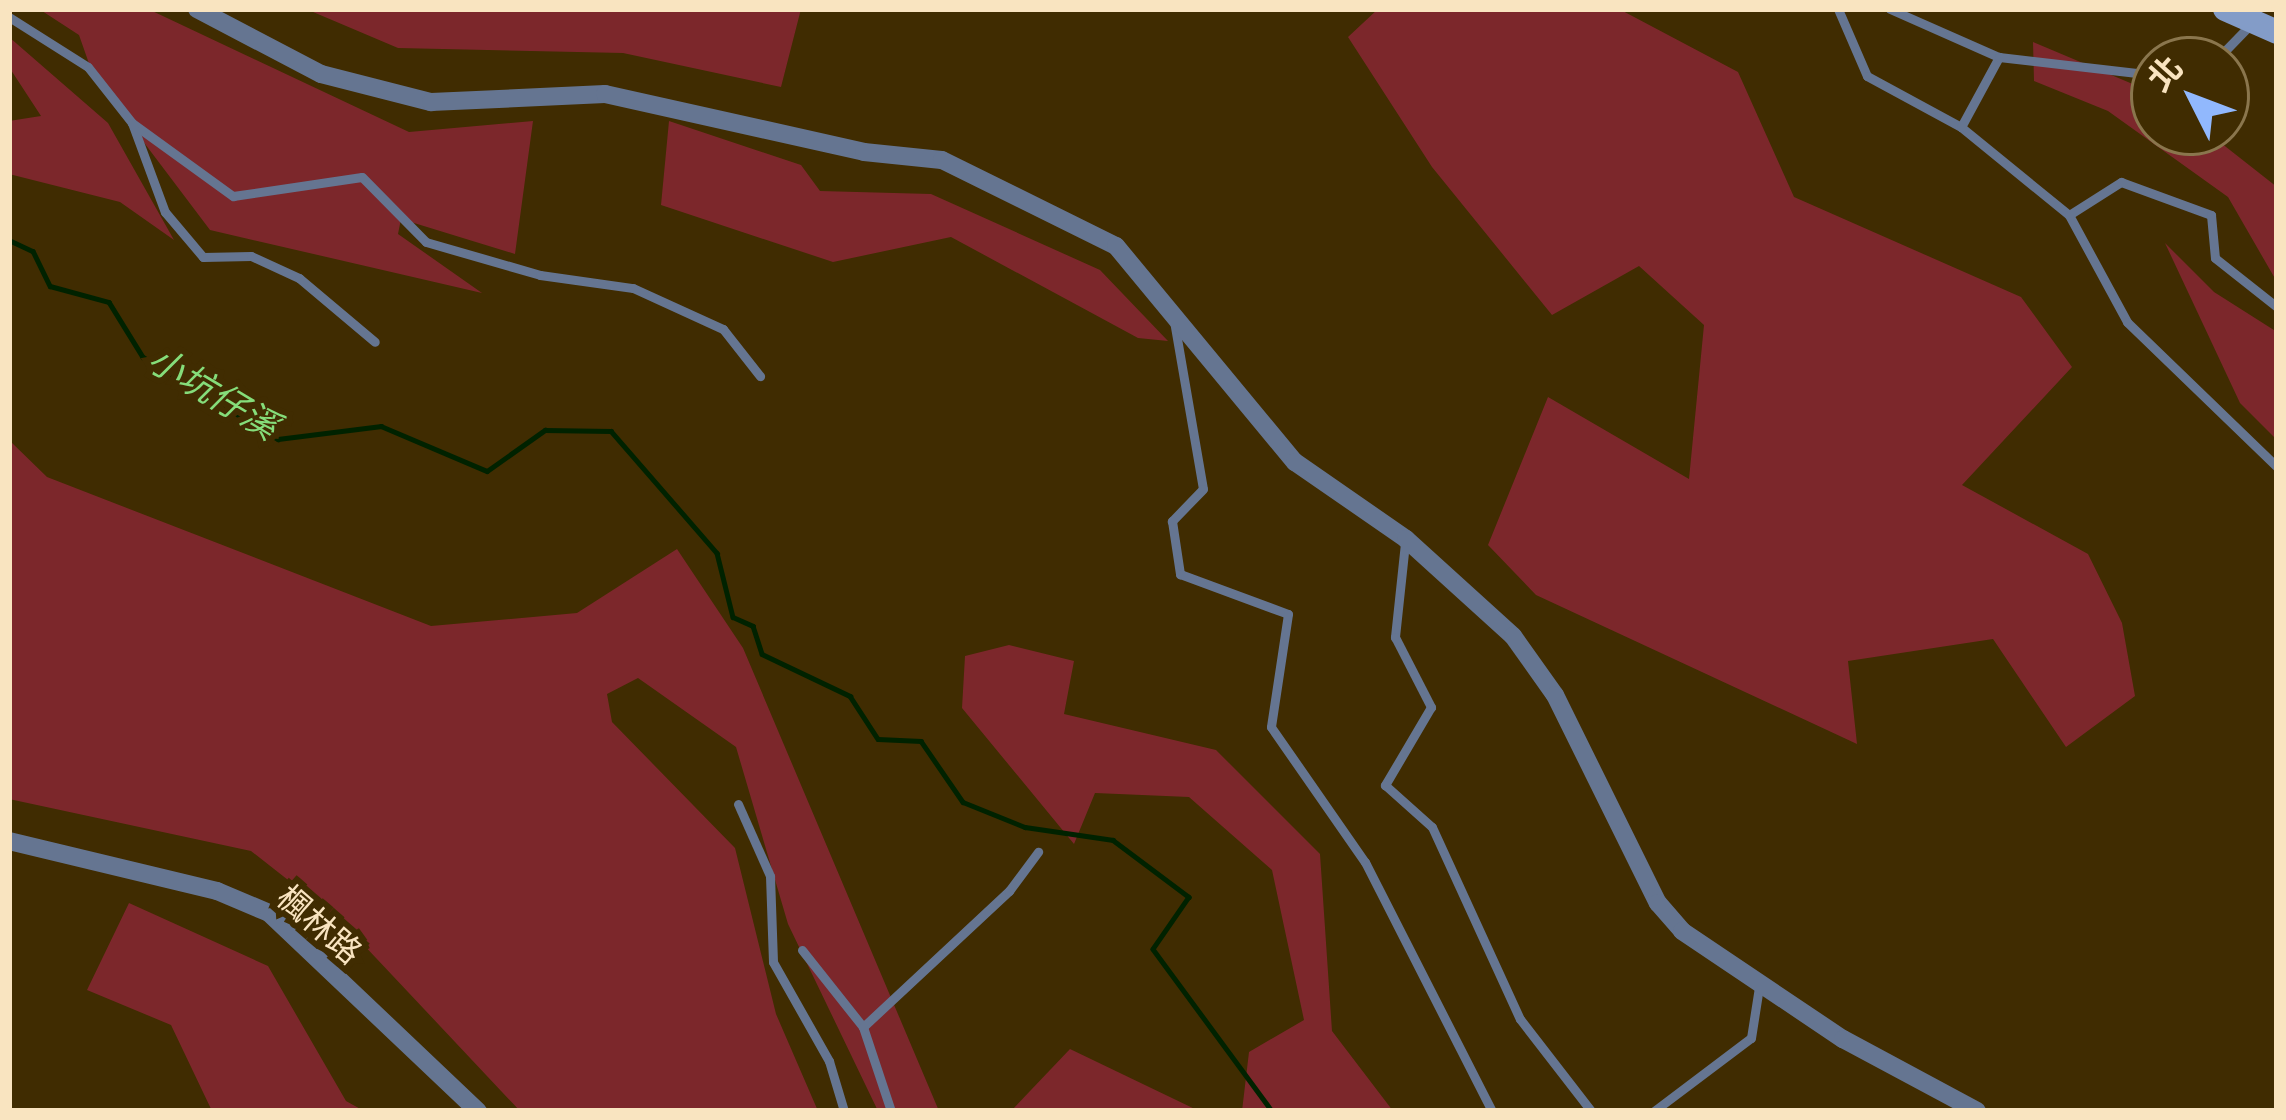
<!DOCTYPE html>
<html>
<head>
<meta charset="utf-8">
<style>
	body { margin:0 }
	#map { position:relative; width:2286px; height:1120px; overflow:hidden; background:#402c01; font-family:"Source Serif 4","Noto Sans TC",serif }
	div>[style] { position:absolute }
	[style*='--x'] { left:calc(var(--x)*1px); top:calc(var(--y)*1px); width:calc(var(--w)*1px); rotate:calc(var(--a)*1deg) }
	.green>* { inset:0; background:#7c272b }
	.stream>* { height:4.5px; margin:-2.25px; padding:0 2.25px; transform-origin:2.25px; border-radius:2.25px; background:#020 }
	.lane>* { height:9px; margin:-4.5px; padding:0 4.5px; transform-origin:4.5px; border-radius:4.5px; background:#657591 }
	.street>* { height:18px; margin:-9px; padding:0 9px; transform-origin:9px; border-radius:9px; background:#657591 }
	.secondary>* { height:24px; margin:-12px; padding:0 12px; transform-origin:12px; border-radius:12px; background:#839cc8 }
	span { translate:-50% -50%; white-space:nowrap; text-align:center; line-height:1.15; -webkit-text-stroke:12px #402c01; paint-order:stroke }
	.street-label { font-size:33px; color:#f9e4c0 }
	.water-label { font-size:36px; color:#85dd7a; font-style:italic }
	.frame { position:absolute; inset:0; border:12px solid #f9e4c0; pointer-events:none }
	.north { position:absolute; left:2130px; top:36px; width:120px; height:120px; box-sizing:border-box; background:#402c01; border:3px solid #8a764d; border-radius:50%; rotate:312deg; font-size:33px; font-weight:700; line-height:48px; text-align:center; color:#f9e4c0 }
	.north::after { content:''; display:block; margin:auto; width:42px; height:54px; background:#91b8fd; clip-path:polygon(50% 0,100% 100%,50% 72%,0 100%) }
</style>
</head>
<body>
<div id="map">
	<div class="green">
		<div style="clip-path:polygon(39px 9px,148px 9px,409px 132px,533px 121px,515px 254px,401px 219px,398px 234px,482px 293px,210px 230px,93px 75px,79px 35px)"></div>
		<div style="clip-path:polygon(306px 9px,801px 9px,781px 87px,623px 53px,398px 48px)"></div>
		<div style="clip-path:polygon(1378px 9px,1619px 9px,1738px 72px,1794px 197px,2021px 297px,2072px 367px,1962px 485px,2088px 554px,2122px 623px,2135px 696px,2066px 747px,1993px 639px,1848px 661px,1857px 744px,1536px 595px,1488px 545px,1548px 397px,1689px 479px,1704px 325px,1639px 266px,1552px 315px,1432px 167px,1348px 37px)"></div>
		<div style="clip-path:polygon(9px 37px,108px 123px,174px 240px,120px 202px,9px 174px,9px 121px,41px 116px,9px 67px)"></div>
		<div style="clip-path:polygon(2033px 42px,2154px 93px,2154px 132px,2207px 132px,2277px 187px,2277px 282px,2228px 197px,2108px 111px,2034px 81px)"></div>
		<div style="clip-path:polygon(669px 121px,801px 165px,820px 191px,931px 194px,1100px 270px,1168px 341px,1138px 338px,951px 237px,833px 262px,661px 205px)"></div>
		<div style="clip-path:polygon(2165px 243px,2214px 292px,2277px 332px,2277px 440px,2240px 403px)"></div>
		<div style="clip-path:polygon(9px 440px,47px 477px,431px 626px,577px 613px,677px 549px,743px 648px,939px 1111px,878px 1111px,788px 924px,736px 747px,638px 678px,607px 694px,612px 722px,735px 848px,776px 1014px,818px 1111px,520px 1111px,344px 924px,251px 851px,9px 799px)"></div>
		<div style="clip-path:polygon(1009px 645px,1074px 661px,1064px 714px,1216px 750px,1320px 854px,1332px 1031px,1393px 1111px,1242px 1111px,1249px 1052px,1304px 1020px,1272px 870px,1189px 797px,1095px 793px,1074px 844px,962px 708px,965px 656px)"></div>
		<div style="clip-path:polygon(129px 903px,268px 966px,346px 1101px,364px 1111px,212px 1111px,171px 1025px,87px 990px)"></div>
		<div style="clip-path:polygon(1070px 1049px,1199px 1111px,1011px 1111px)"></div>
	</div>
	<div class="stream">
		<div style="--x:9;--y:240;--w:26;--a:25"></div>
		<div style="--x:33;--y:251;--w:39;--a:64"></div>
		<div style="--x:50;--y:286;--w:61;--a:15.2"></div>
		<div style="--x:109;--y:302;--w:65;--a:58.3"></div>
		<div style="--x:143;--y:357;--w:158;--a:31.3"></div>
		<div style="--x:278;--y:439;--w:104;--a:-7.2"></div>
		<div style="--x:381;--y:426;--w:115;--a:23"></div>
		<div style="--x:487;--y:471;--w:71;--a:-35.3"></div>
		<div style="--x:545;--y:430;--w:66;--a:0.9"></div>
		<div style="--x:611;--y:431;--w:162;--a:49"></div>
		<div style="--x:717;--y:553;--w:66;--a:76"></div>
		<div style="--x:733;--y:617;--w:22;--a:24"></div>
		<div style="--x:753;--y:626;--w:29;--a:72"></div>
		<div style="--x:762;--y:654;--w:98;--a:25.5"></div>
		<div style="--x:850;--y:696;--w:51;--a:56.9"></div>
		<div style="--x:878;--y:739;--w:43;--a:2.7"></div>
		<div style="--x:921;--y:741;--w:74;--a:55.5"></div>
		<div style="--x:963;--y:802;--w:67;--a:22"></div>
		<div style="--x:1025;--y:827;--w:89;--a:8.4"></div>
		<div style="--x:1113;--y:840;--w:95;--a:36.9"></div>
		<div style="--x:1189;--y:897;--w:63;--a:124.7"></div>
		<div style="--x:1153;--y:949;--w:201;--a:53.7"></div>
	</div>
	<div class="lane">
		<div style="--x:1838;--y:9;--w:73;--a:66.6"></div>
		<div style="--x:1867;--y:76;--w:107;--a:28.5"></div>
		<div style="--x:1961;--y:127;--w:139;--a:39.2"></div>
		<div style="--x:2069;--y:215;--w:122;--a:61.5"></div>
		<div style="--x:2127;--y:322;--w:209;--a:44"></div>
		<div style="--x:1890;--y:9;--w:119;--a:23.8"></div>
		<div style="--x:9;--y:17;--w:93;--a:32.3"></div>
		<div style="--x:88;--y:67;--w:71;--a:51.8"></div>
		<div style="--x:132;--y:123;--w:125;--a:35.9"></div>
		<div style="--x:233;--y:196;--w:130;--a:-8.4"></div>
		<div style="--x:362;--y:177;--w:91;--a:45.4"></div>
		<div style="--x:426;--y:242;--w:119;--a:16.1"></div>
		<div style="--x:540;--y:275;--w:94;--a:8"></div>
		<div style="--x:633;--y:288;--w:99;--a:24.5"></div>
		<div style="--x:723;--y:329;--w:60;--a:51.8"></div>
		<div style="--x:2216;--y:60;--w:49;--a:-45.8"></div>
		<div style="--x:132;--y:123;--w:95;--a:69.7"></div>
		<div style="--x:165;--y:212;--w:59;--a:49.8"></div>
		<div style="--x:203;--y:257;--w:48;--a:-1.2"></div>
		<div style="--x:251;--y:256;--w:53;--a:24.6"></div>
		<div style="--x:299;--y:278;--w:99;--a:40.1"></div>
		<div style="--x:1961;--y:127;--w:80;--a:-61.5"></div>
		<div style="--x:1999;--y:57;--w:156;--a:6.6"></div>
		<div style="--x:2069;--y:215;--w:62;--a:-32.4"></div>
		<div style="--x:2121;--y:182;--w:96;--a:20.1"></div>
		<div style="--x:2211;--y:215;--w:43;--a:84.7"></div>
		<div style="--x:2215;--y:258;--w:79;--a:38.3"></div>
		<div style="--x:1174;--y:321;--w:170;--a:80.2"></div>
		<div style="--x:1203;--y:489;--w:45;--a:134.1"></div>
		<div style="--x:1172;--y:521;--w:54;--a:81.4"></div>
		<div style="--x:1180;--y:574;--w:115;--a:20.3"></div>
		<div style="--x:1288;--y:614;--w:114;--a:98.6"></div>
		<div style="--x:1271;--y:727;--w:165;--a:55.2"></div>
		<div style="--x:1365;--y:862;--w:280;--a:63"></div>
		<div style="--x:1405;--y:543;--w:95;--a:96.1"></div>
		<div style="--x:1395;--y:637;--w:79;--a:62.8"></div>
		<div style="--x:1431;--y:707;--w:91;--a:120.5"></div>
		<div style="--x:1385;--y:785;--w:63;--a:41.8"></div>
		<div style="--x:1432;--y:827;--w:211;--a:65.4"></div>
		<div style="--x:1520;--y:1019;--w:116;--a:52.3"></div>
		<div style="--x:738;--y:804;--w:79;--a:66"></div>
		<div style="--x:770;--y:876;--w:86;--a:88"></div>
		<div style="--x:773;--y:962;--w:114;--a:60.5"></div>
		<div style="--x:829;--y:1061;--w:52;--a:73.3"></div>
		<div style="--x:802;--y:950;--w:98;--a:51.6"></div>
		<div style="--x:863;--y:1027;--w:89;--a:71.6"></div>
		<div style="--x:863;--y:1027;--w:200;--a:-43"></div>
		<div style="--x:1009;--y:891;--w:49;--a:-53.4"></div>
		<div style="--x:1654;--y:1111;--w:121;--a:-37"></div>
		<div style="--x:1751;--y:1038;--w:52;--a:-81.1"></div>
	</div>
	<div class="street">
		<div style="--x:197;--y:9;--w:140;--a:27.7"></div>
		<div style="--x:321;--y:74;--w:114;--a:14.3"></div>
		<div style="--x:431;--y:102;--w:174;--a:-2.6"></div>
		<div style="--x:605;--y:94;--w:265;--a:12.6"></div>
		<div style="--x:864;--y:152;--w:78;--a:5.9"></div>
		<div style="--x:942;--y:160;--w:194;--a:26.3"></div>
		<div style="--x:1116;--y:246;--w:281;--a:50.4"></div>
		<div style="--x:1295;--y:462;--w:135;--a:34.7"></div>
		<div style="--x:1406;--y:539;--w:144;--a:42.2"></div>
		<div style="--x:1513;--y:636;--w:72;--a:54.6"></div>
		<div style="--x:1555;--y:695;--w:232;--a:63.7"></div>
		<div style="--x:1658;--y:903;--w:37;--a:49"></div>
		<div style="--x:1682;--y:931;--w:194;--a:33.9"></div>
		<div style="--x:1843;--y:1039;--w:152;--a:28.2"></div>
		<div style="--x:9;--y:841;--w:214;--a:13.5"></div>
		<div style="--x:217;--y:891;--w:56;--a:22.9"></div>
		<div style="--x:269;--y:913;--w:288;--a:43.5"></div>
	</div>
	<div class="secondary">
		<div style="--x:2225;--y:9;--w:57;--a:23.9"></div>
	</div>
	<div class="street-label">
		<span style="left:319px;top:925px;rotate:41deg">楓林路</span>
	</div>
	<div class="water-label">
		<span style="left:213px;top:393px;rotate:31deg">小坑仔溪</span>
	</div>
	<div class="frame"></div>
	<div class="north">北</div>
</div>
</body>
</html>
